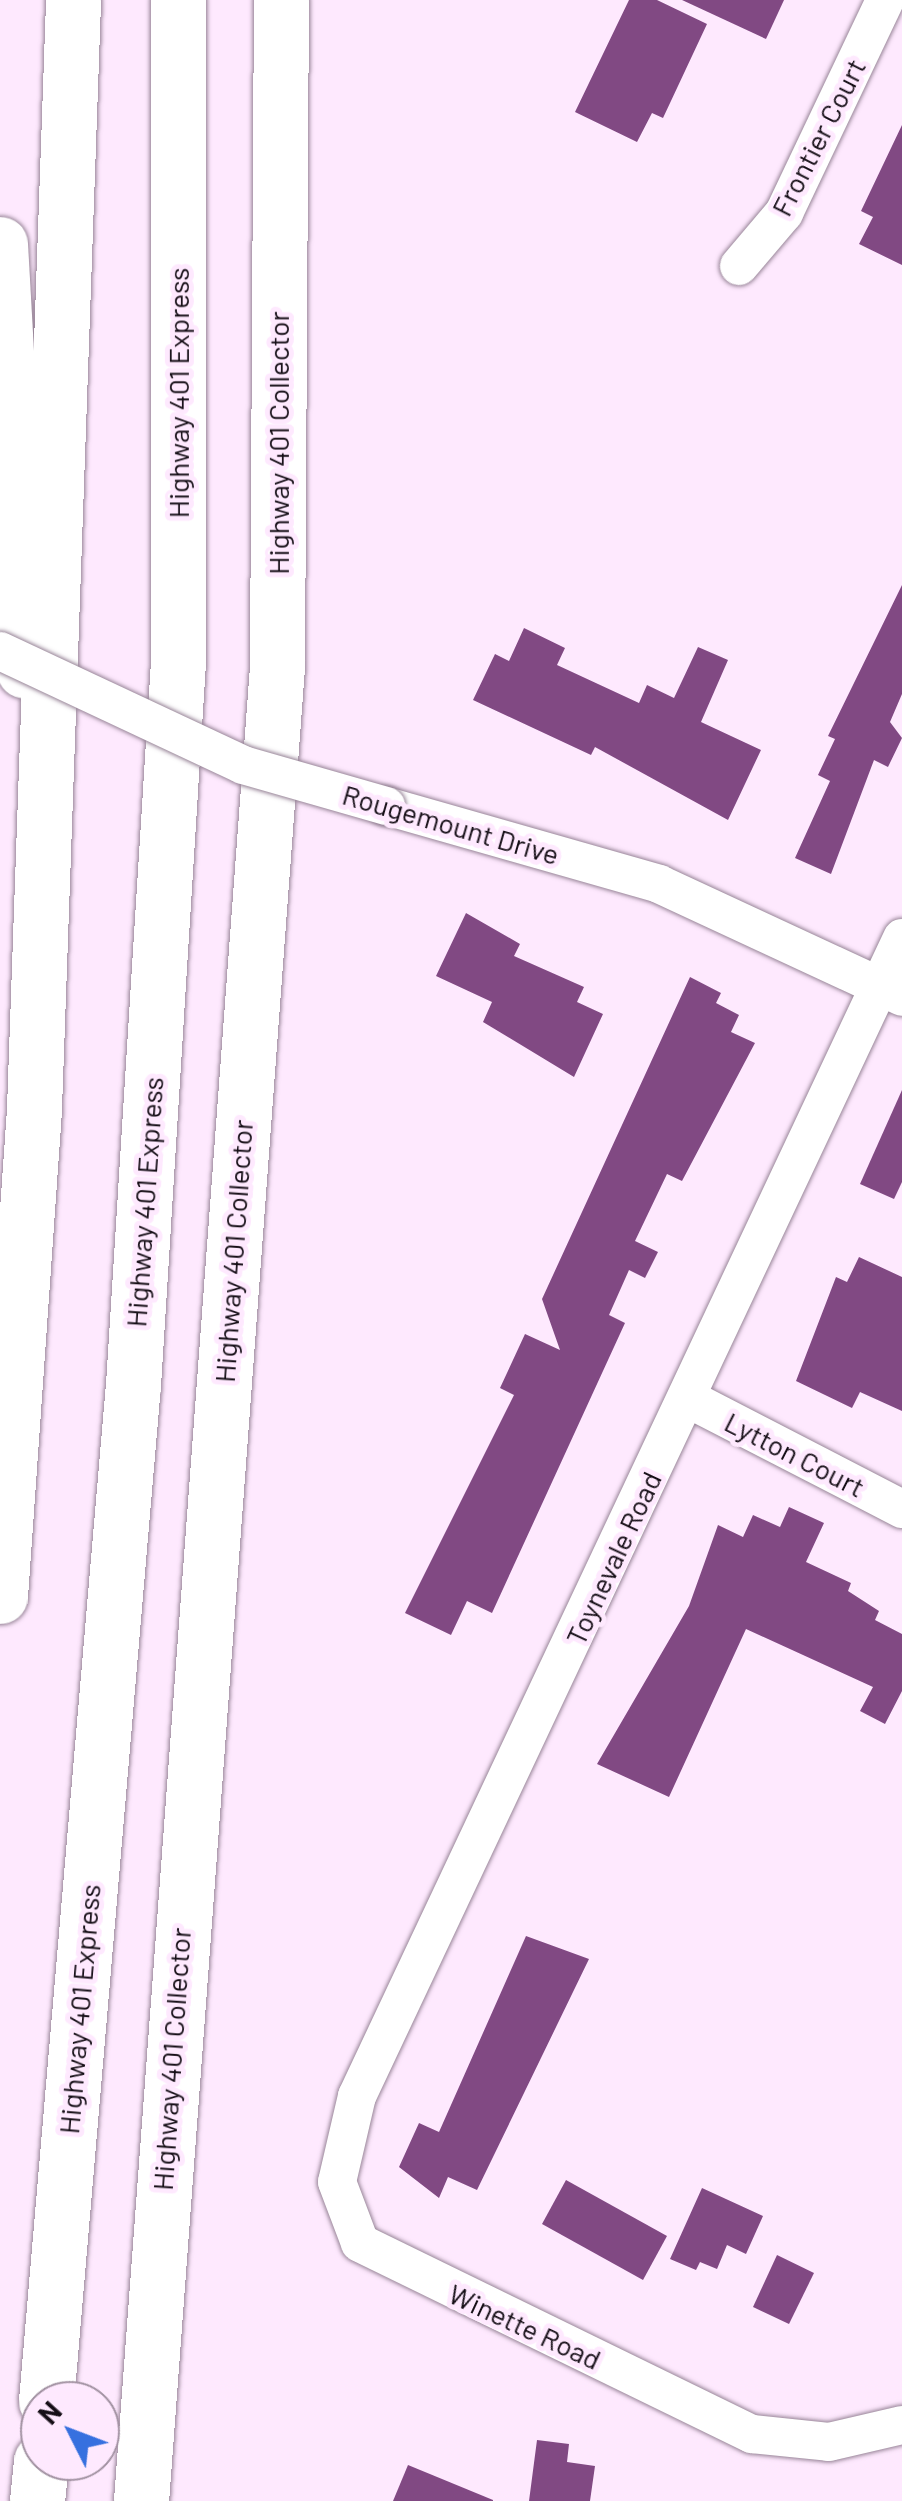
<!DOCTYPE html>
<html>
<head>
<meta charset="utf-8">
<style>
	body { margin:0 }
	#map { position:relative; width:902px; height:2501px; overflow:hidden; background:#fee9fe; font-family:Barlow,sans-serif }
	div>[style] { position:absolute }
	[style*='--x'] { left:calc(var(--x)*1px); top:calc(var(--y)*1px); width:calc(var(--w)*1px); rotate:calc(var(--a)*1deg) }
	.building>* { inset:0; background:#814983 }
	.roads { filter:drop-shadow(0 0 2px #988598) drop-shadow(0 0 2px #988598) }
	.street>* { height:38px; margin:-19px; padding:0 19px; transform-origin:19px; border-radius:19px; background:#fff }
	.highway>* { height:55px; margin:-27.5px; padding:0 27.5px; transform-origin:27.5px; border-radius:27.5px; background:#fff }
	.bridges { filter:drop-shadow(0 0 2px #988598) drop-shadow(0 0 2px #988598) }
	.street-bridge>* { height:38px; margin:-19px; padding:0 19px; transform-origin:19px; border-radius:19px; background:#fff }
	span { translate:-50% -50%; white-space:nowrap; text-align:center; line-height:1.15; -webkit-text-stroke:10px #fee9fe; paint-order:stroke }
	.street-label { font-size:28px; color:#150e16 }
	.north { position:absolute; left:20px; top:2381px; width:100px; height:100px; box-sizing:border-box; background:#fee9fe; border:2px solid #a191a1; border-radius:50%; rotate:312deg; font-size:28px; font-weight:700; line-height:40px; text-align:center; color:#150e16 }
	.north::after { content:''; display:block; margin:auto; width:35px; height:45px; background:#3670df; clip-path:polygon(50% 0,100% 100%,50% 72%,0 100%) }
</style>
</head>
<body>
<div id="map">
	<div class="building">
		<div style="clip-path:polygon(629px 0,657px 0,707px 24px,663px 118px,652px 113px,637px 142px,575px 112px)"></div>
		<div style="clip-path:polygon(682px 0,784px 0,766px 39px)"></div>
		<div style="clip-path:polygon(902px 125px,902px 265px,859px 244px,873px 217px,861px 211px)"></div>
		<div style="clip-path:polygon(902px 585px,902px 694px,890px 722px,902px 738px,888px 767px,874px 760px,831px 874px,795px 858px,830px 781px,818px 775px,835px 739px,828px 736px)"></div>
		<div style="clip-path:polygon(524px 628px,565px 648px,557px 665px,639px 703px,647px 685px,674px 698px,698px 647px,728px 660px,701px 722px,761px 750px,728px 820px,595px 747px,591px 755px,473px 700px,495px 654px,509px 661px)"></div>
		<div style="clip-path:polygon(466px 913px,520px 944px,514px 956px,584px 987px,577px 1002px,603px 1014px,574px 1077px,483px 1022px,492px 1002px,436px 976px)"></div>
		<div style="clip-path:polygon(690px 977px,721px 993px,716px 1003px,739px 1015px,731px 1032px,755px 1043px,682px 1181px,667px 1174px,635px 1241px,658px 1252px,645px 1278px,629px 1270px,609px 1315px,625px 1323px,492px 1613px,467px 1601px,451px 1635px,405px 1613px,514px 1395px,500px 1388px,525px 1334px,560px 1350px,542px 1299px)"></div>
		<div style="clip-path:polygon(902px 1090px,902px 1182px,894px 1199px,860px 1184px)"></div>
		<div style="clip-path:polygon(859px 1257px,902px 1277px,902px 1411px,860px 1392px,852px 1408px,796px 1381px,836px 1277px,847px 1282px)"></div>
		<div style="clip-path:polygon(789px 1507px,824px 1523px,806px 1562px,851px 1583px,848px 1591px,879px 1611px,875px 1620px,902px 1634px,902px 1691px,885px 1724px,860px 1711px,873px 1687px,746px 1629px,669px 1797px,597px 1764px,689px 1606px,718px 1525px,743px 1537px,753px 1515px,780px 1527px)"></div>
		<div style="clip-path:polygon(526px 1936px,589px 1959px,477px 2190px,448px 2177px,439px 2198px,399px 2167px,419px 2123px,439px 2132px)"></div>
		<div style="clip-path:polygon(566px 2180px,667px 2236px,643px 2280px,542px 2224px)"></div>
		<div style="clip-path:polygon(702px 2188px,763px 2216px,746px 2254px,727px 2245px,717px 2269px,700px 2262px,696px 2270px,670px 2259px)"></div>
		<div style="clip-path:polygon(777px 2255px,814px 2273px,789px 2324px,753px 2307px)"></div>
		<div style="clip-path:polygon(537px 2440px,569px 2444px,567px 2462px,595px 2466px,590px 2501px,529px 2501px)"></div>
		<div style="clip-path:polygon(408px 2465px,493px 2500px,493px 2501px,393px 2501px)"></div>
	</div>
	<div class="roads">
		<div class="street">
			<div style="--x:739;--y:266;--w:70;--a:-49.7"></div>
			<div style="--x:784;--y:213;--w:236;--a:-64.6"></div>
			<div style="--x:386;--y:806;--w:284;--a:15.9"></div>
			<div style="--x:659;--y:884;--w:268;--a:24.9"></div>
			<div style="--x:902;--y:938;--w:1280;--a:115.2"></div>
			<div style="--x:357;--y:2096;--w:88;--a:103.1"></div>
			<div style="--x:337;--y:2182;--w:65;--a:69.3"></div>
			<div style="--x:360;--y:2243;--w:436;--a:26"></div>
			<div style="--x:752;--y:2434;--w:77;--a:5.9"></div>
			<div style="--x:829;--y:2442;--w:75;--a:-13.1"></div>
			<div style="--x:689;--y:1399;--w:240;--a:27.3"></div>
		</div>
		<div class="highway">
			<div style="--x:0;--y:244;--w:427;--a:86.8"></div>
			<div style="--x:0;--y:1596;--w:489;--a:-86"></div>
			<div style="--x:34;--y:1108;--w:1109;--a:-87.98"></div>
			<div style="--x:46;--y:2401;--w:1020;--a:-85.11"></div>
			<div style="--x:133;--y:1385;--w:725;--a:-86.44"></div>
			<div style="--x:178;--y:661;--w:661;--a:-90"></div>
			<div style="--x:37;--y:2501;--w:40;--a:-84.3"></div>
			<div style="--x:141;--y:2501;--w:1841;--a:-85.76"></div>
			<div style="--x:277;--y:665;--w:665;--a:-89.66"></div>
		</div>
	</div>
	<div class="bridges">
		<div class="street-bridge">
			<div style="--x:0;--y:651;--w:268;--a:25.1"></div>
			<div style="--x:243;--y:765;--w:149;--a:16"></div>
		</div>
	</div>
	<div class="street-label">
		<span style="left:818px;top:137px;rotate:-63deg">Frontier Court</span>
		<span style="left:178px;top:393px;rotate:-90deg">Highway 401 Express</span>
		<span style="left:278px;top:443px;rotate:-90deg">Highway 401 Collector</span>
		<span style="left:451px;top:824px;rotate:16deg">Rougemount Drive</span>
		<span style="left:144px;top:1202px;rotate:-86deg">Highway 401 Express</span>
		<span style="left:233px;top:1251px;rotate:-86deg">Highway 401 Collector</span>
		<span style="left:795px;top:1454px;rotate:27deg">Lytton Court</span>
		<span style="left:613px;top:1558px;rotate:-65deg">Toynevale Road</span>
		<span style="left:79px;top:2009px;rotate:-85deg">Highway 401 Express</span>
		<span style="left:171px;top:2059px;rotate:-86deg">Highway 401 Collector</span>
		<span style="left:525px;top:2326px;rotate:25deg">Winette Road</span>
	</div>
	<div class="north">N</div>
</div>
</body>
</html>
